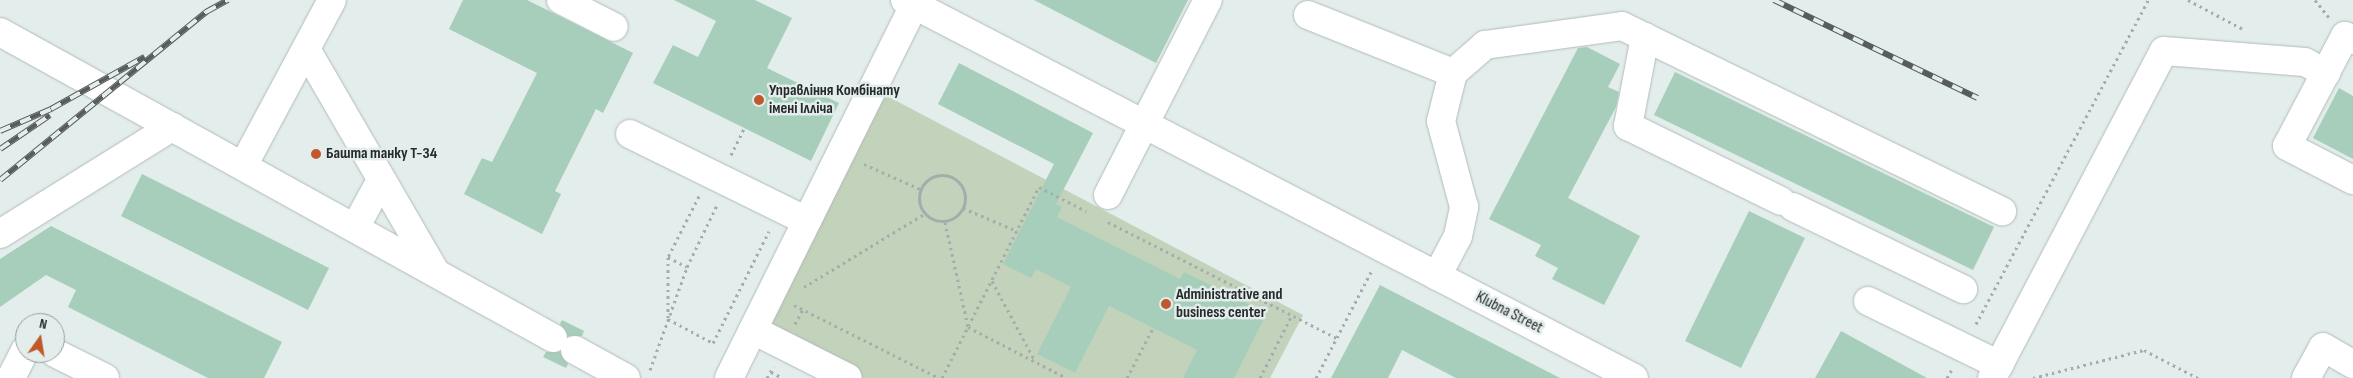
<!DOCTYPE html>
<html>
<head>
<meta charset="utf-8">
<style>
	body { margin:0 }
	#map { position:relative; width:2353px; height:378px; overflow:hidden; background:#e3edec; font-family:"Sofia Sans Condensed",sans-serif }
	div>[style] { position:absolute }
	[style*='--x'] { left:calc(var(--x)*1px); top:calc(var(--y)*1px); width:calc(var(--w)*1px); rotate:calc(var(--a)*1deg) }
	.green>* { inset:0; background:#c3d2ba }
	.building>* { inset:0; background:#a6cebb }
	.path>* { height:3px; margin-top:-1.5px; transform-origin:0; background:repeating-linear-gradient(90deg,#a5acac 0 2.5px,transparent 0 6.5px) }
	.path>.ring { margin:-1.5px; padding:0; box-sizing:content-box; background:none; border:3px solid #a5acac; border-radius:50% }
	.roads { filter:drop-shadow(0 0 1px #b2bbbb) drop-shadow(0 0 1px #b2bbbb) }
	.minor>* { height:28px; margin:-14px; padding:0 14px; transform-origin:14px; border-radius:14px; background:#fff }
	.rail>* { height:5.5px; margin-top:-2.75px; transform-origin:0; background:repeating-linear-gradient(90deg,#e3edec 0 11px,#585d5c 0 22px); box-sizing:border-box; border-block:1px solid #585d5c }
	.dots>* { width:14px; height:14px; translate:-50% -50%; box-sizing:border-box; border:2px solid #e3edec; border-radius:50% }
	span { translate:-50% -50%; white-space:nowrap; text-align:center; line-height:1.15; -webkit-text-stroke:5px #e3edec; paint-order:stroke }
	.poi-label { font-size:16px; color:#272a2a; font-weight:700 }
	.left { translate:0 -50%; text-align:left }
	.street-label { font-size:16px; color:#272a2a }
	.north { position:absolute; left:15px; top:313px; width:50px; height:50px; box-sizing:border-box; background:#e3edec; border:1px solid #989f9e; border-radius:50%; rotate:13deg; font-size:14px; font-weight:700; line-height:20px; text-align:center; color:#272a2a }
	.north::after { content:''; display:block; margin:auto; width:18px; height:22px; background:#bf592b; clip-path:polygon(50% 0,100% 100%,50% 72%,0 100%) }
</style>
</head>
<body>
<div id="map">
	<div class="green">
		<div style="clip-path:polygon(885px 95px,1303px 315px,1270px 378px,848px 378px,764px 336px)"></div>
	</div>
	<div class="building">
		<div style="clip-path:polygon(463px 0,527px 0,633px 53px,603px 113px,596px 109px,555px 191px,561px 194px,542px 234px,464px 194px,482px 158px,492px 162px,537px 73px,449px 29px)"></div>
		<div style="clip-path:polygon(674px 0,755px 0,792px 18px,767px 68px,839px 103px,811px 161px,653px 83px,673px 45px,698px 57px,716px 21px)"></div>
		<div style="clip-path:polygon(1034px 0,1188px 0,1156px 63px)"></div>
		<div style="clip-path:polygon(1587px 47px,1620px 64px,1608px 87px,1619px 92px,1616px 107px,1568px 198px,1640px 236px,1604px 305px,1552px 279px,1558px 268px,1535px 256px,1541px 245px,1489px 219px,1578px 48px)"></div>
		<div style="clip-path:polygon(959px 63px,1093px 133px,1056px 204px,1062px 207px,1057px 217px,1180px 279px,1184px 272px,1267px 313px,1234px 378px,1183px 378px,1197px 350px,1109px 306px,1075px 373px,1037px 354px,1071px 287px,1036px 269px,1031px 278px,1003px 264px,1054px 164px,938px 104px)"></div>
		<div style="clip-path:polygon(1675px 72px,1994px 227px,1973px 270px,1654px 115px)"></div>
		<div style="clip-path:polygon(2339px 88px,2353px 96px,2353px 159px,2313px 138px)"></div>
		<div style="clip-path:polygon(142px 174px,329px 268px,308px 310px,121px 216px)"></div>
		<div style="clip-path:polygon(1749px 211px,1805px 238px,1741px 368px,1685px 341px)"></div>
		<div style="clip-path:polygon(51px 226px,282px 342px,264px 378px,208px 378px,68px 307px,76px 290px,46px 275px,0 307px,0 259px)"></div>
		<div style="clip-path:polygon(1380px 285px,1560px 378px,1456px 378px,1402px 350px,1388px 378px,1331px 378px)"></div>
		<div style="clip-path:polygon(562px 320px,584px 331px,582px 336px,568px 336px,560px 324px)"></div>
		<div style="clip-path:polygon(1841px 331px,1927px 378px,1815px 378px)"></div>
		<div style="clip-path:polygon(546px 352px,560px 352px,568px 364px,566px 368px,543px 357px)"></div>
	</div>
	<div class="path">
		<div style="--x:2188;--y:0;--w:64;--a:27.8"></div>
		<div style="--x:2315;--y:0;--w:22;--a:51"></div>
		<div style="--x:731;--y:155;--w:30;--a:-64"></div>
		<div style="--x:864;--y:164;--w:61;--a:24.1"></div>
		<div class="ring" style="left:919px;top:175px;width:43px;height:43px"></div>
		<div style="--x:699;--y:196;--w:68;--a:116.9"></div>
		<div style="--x:668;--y:257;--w:62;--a:90"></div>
		<div style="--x:668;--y:319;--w:51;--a:28.1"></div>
		<div style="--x:713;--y:343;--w:125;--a:-63.4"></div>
		<div style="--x:963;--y:208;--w:59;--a:23.1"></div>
		<div style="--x:945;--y:222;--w:107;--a:77.6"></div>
		<div style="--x:968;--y:327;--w:111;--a:27.3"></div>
		<div style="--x:1108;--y:222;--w:257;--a:26.9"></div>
		<div style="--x:668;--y:257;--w:21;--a:28"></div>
		<div style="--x:992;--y:281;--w:91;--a:61.7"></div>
		<div style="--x:804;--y:287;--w:140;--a:-31.3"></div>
		<div style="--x:794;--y:305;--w:162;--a:26.7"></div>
		<div style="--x:795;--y:324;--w:17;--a:-62"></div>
		<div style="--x:1976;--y:324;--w:367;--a:-62"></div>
		<div style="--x:650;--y:370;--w:109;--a:-70.2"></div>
		<div style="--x:687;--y:267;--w:69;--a:-64.2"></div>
		<div style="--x:771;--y:372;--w:13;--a:27"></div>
		<div style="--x:767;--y:378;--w:13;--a:-61"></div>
		<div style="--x:942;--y:378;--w:214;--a:-63.1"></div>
		<div style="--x:1039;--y:187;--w:53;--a:27.1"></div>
		<div style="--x:1127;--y:378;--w:56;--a:-62.5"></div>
		<div style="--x:1260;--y:378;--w:71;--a:-63.1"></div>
		<div style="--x:1316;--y:378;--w:122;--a:-62.6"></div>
		<div style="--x:1947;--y:378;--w:10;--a:-61"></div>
		<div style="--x:2033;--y:378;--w:114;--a:-14.2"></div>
		<div style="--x:2144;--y:350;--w:61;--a:27.4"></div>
	</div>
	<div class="roads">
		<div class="minor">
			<div style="--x:561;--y:0;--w:59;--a:27"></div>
			<div style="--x:905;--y:0;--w:821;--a:27.41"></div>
			<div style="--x:1308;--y:15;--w:156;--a:21.8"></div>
			<div style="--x:0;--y:32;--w:632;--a:28.96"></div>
			<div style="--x:1645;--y:37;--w:91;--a:100.8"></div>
			<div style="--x:1628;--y:126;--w:170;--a:26.1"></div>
			<div style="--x:2353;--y:40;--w:9;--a:-153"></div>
			<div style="--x:2345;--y:36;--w:124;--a:117.8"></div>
			<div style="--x:2287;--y:146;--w:74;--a:27.3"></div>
			<div style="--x:306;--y:49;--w:259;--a:59.9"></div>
			<div style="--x:630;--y:134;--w:197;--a:26.2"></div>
			<div style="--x:243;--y:166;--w:188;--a:-61.8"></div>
			<div style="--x:1108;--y:195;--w:219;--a:-62.9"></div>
			<div style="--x:1793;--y:207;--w:189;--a:25.8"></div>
			<div style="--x:355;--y:228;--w:55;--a:-61.6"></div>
			<div style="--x:0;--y:234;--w:203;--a:-31.9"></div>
			<div style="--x:1437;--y:276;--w:45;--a:-62.3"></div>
			<div style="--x:1458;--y:236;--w:30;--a:-78"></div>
			<div style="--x:1464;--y:207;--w:89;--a:-105"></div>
			<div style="--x:1441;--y:121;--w:49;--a:-76"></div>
			<div style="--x:1453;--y:73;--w:43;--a:-41.2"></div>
			<div style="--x:1485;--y:45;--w:138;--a:-7.9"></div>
			<div style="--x:1622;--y:26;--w:423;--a:26"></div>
			<div style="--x:1868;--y:301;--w:146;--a:26"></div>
			<div style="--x:753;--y:330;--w:106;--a:26.8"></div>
			<div style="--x:575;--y:350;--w:58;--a:28.8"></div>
			<div style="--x:55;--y:353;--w:56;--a:26.6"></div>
			<div style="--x:11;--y:378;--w:31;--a:-63"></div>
			<div style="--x:729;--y:378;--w:416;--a:-63.6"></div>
			<div style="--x:1992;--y:378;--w:369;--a:-62.3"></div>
			<div style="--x:2164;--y:51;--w:141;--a:4.5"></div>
			<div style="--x:2305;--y:62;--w:24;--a:28"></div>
			<div style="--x:2306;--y:378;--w:35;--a:-61"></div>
			<div style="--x:2323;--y:347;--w:34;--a:30"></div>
		</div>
	</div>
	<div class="rail">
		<div style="--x:1774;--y:0;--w:226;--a:25.7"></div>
		<div style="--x:0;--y:131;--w:56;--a:-23.3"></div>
		<div style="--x:51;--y:109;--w:107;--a:-29.2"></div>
		<div style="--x:0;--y:149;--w:60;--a:-34.2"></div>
		<div style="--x:0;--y:180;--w:266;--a:-39.2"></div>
		<div style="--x:206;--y:12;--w:25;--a:-29"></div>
	</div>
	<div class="dots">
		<div style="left:759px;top:100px;background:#bf592b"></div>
		<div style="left:316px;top:154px;background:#bf592b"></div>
		<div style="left:1166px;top:304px;background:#bf592b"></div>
	</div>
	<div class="poi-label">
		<span class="left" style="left:769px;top:100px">Управління Комбінату<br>імені Ілліча</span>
		<span class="left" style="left:326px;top:154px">Башта танку Т-34</span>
		<span class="left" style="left:1176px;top:304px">Administrative and<br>business center</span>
	</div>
	<div class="street-label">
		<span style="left:1509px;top:313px;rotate:27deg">Klubna Street</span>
	</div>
	<div class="north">N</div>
</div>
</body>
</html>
